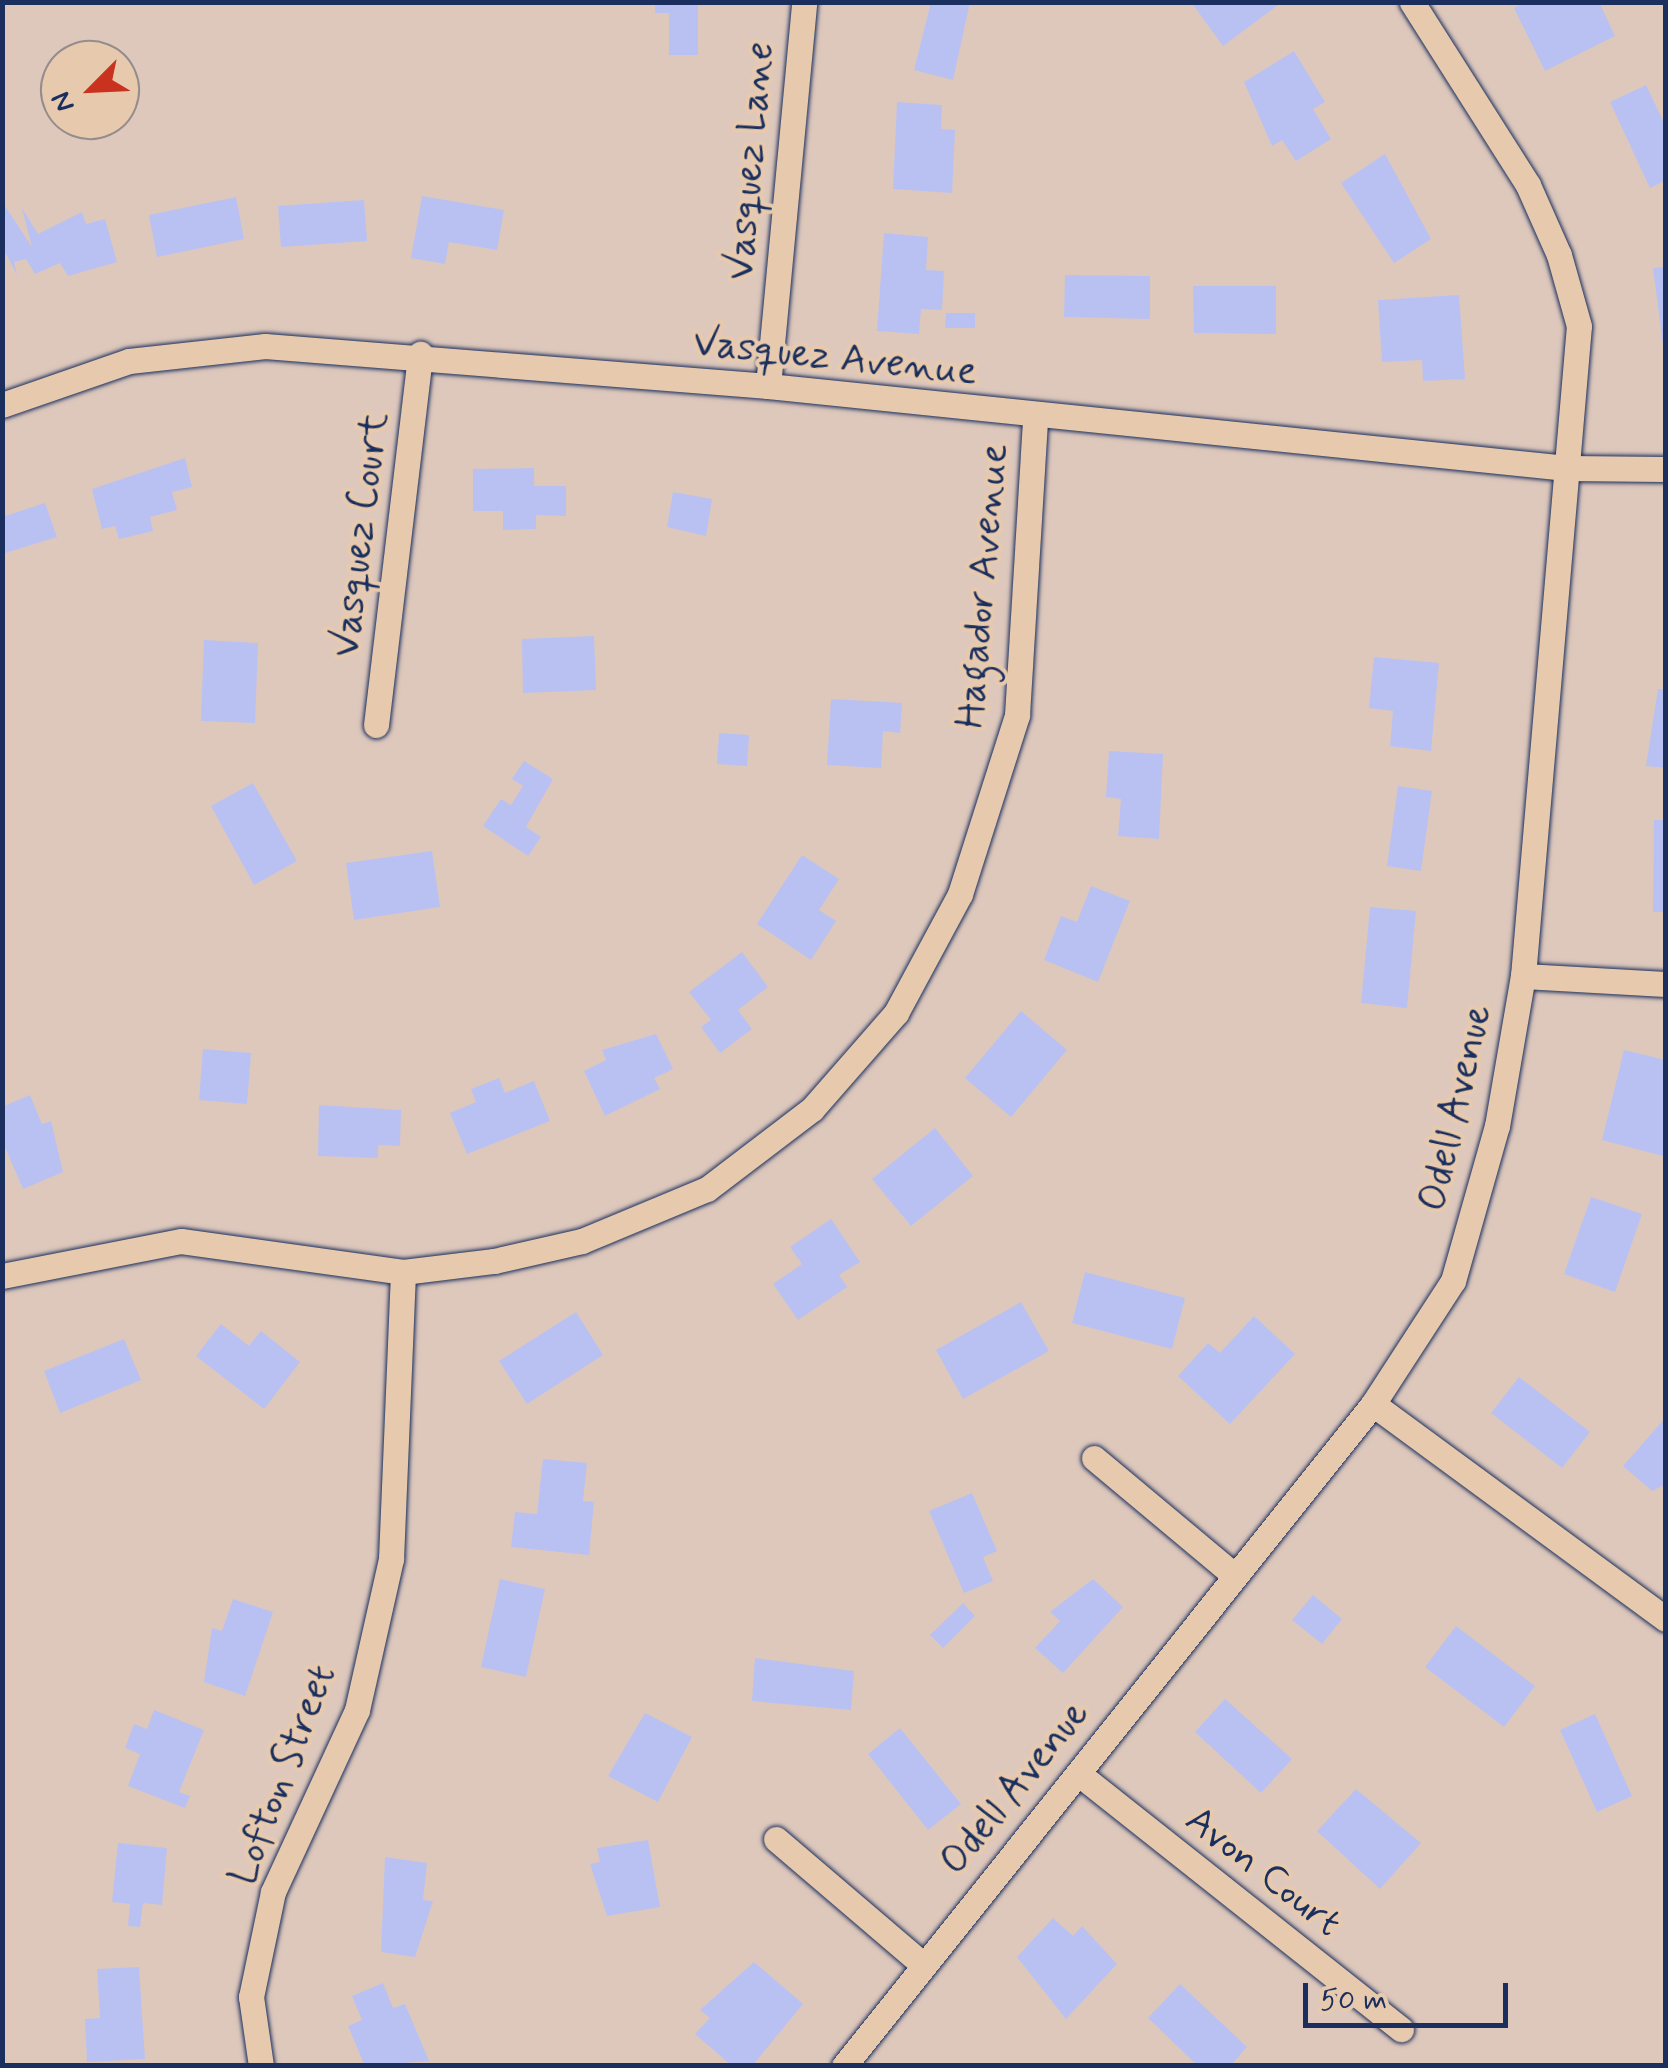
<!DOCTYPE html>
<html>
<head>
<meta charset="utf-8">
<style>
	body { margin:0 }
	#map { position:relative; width:1668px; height:2068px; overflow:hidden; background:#dec8bc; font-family:Mynerve,sans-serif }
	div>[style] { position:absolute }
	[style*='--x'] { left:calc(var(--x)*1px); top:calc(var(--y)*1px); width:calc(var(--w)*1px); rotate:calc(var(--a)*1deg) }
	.building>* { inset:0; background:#b9c1f3 }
	.roads { filter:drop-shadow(0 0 2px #1b2f5e) drop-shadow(0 0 2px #1b2f5e) }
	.minor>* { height:25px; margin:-12.5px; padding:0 12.5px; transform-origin:12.5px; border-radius:12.5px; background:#e7caae }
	span { translate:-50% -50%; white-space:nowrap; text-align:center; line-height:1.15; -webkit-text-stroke:8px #e7caae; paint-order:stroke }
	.street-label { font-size:40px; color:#1b2f5e }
	.frame { position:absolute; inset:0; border:5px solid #1b2f5e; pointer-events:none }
	.north { position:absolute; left:40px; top:40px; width:100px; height:100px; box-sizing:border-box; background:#e7caae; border:2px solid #958c8e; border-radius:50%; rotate:246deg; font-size:28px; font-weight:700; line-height:40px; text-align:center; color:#1b2f5e }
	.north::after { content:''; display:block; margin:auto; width:35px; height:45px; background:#c8321e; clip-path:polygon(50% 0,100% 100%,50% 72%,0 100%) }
	.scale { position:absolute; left:1303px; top:1983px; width:205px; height:45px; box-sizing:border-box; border:5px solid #1b2f5e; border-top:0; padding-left:12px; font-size:30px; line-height:35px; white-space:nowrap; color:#1b2f5e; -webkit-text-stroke:8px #e7caae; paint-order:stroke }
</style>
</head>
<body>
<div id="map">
	<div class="building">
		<div style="clip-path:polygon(655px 2px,698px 2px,698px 55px,669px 55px,669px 13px,655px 13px)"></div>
		<div style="clip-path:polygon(931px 2px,970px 2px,953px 80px,914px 70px)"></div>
		<div style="clip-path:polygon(1191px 2px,1282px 2px,1223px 46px)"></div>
		<div style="clip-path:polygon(1525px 2px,1599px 2px,1615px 36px,1545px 71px,1514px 8px)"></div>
		<div style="clip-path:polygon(1294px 51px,1325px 102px,1313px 109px,1331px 139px,1296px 161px,1282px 140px,1272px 146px,1244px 82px)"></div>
		<div style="clip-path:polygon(1646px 85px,1666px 127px,1666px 180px,1650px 188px,1610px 102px)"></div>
		<div style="clip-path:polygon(897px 102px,942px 105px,941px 129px,955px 130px,952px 193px,893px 189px)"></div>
		<div style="clip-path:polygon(1385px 154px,1431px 239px,1394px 263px,1341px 183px)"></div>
		<div style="clip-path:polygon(422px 196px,504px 210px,497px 250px,449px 242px,445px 264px,411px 258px)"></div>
		<div style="clip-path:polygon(236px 197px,244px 239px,157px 257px,149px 215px)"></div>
		<div style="clip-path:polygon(364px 200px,367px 241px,281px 247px,278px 206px)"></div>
		<div style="clip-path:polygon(5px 206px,32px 247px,22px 208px,38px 234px,82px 212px,86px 224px,105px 219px,117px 262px,68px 276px,60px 263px,35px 274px,26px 259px,14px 262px,17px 275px,2px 246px)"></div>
		<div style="clip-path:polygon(884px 233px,928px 237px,926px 270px,944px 271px,942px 310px,921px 309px,919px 334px,877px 331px)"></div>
		<div style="clip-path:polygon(1666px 267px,1666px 345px,1663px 345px,1653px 268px)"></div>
		<div style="clip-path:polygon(1065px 275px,1150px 276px,1150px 319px,1064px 317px)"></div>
		<div style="clip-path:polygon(1193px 286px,1276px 286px,1276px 334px,1194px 333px)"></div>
		<div style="clip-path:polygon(1459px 295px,1465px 379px,1423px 381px,1422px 360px,1382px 362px,1378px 300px)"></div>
		<div style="clip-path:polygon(946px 313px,975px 313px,975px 328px,945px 328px)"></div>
		<div style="clip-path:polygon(185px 458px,192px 487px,172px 492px,177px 510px,150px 517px,153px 531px,119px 539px,115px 526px,102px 529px,92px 489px)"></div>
		<div style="clip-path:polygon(534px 468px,534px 486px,566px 486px,566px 516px,536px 515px,536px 529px,503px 530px,503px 511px,473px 511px,473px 469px)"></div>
		<div style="clip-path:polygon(673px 492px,712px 499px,706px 536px,667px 527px)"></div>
		<div style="clip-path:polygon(45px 503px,57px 537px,2px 554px,2px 517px)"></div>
		<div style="clip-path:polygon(594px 636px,596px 690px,523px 693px,522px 639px)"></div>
		<div style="clip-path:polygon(204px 640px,258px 643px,255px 723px,201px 721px)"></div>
		<div style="clip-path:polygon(1374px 657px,1439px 663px,1431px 751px,1390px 746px,1393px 711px,1369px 708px)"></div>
		<div style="clip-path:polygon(1658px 689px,1666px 689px,1666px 768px,1646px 766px)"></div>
		<div style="clip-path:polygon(831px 699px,902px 703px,900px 733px,883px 731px,881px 768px,827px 765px)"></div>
		<div style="clip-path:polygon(719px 733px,749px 735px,747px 766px,717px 764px)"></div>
		<div style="clip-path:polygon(1109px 751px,1163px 754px,1159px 839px,1118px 836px,1121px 799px,1106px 797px)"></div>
		<div style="clip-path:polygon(524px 761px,553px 779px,526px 827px,541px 837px,528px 856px,483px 826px,501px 799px,511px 805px,523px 786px,512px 779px)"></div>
		<div style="clip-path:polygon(253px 783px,297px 861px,254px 885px,211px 806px)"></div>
		<div style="clip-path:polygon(1398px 786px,1432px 791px,1421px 871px,1387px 866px)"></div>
		<div style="clip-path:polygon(1654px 820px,1666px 820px,1666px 912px,1653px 912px)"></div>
		<div style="clip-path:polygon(432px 851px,440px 907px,354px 920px,346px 863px)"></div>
		<div style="clip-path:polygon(802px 855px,839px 879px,819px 910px,836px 921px,811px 960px,757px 924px)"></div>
		<div style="clip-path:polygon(1091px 886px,1130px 901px,1098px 982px,1044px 960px,1061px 916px,1077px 922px)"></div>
		<div style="clip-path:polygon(1370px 907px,1416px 911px,1407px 1008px,1361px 1003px)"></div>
		<div style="clip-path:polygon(742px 952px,768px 987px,738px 1010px,752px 1029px,720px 1053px,701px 1027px,711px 1020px,689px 992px)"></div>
		<div style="clip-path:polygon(1021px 1011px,1067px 1050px,1011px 1117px,965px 1078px)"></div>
		<div style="clip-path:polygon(656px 1034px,673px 1069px,654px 1078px,660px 1089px,605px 1116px,584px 1071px,606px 1060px,602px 1050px)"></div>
		<div style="clip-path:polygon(203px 1049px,251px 1053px,247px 1104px,199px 1100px)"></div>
		<div style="clip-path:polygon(1624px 1050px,1666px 1060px,1663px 1156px,1602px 1140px)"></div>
		<div style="clip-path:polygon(499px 1078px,505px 1093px,534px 1081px,550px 1121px,467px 1154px,450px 1113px,476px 1102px,471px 1089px)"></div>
		<div style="clip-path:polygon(30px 1095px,42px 1124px,51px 1121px,63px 1172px,23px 1189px,2px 1140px,2px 1107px)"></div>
		<div style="clip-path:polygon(319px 1105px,401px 1110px,400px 1146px,378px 1145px,378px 1158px,318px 1156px)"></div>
		<div style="clip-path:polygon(935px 1128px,973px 1176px,911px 1226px,872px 1179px)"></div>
		<div style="clip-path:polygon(1591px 1197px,1642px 1214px,1615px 1292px,1564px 1274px)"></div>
		<div style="clip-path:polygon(831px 1219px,860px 1262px,839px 1275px,847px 1287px,798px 1320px,773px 1284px,802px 1264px,790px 1247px)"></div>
		<div style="clip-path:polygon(1085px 1272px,1185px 1298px,1172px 1349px,1072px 1323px)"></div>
		<div style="clip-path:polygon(1021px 1302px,1049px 1351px,963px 1399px,936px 1350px)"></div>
		<div style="clip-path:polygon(576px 1312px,603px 1355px,527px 1404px,499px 1361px)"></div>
		<div style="clip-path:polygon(1254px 1316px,1295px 1354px,1230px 1424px,1178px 1376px,1208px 1343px,1220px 1353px)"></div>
		<div style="clip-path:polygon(221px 1324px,249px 1346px,261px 1331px,300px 1362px,264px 1409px,196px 1356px)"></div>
		<div style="clip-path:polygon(124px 1339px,141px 1380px,60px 1413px,44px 1371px)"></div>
		<div style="clip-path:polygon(1519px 1377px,1590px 1432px,1562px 1468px,1491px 1413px)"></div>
		<div style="clip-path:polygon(1666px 1417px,1666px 1484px,1652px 1491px,1623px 1466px)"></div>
		<div style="clip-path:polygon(543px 1459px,587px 1463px,583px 1501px,594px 1502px,589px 1555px,511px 1547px,515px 1512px,537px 1514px)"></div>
		<div style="clip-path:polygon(972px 1493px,997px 1551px,983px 1557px,993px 1581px,964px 1593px,929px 1511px)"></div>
		<div style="clip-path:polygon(500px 1579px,545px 1589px,526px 1677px,481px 1667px)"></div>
		<div style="clip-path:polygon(1093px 1579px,1123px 1607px,1063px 1673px,1035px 1648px,1060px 1621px,1050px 1612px)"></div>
		<div style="clip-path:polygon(1313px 1595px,1342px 1619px,1322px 1644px,1292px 1620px)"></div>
		<div style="clip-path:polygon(233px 1599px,273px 1612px,245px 1696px,204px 1682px,212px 1628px,222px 1631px)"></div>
		<div style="clip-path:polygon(963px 1603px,975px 1616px,943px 1648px,930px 1635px)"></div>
		<div style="clip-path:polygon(1456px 1626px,1535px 1686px,1504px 1727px,1425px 1667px)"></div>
		<div style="clip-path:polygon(755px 1658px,854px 1671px,851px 1710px,752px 1701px)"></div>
		<div style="clip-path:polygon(1225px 1699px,1292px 1759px,1261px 1793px,1195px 1732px)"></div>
		<div style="clip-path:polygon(154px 1710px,204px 1730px,179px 1792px,190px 1796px,185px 1808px,128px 1786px,140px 1754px,125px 1748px,134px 1724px,147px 1729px)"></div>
		<div style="clip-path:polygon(645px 1713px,692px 1737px,658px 1802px,608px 1776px)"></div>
		<div style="clip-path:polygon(1595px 1714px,1632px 1796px,1597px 1812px,1560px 1730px)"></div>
		<div style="clip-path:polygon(900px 1728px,961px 1804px,928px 1830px,868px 1754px)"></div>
		<div style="clip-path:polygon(1356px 1789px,1421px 1843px,1380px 1889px,1317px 1831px)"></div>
		<div style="clip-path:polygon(648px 1840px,660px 1907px,607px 1916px,590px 1864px,600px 1862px,597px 1848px)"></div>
		<div style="clip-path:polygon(118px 1843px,167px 1848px,162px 1905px,143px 1903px,140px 1927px,128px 1926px,130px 1904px,112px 1902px)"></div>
		<div style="clip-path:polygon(385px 1857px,427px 1863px,423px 1900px,433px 1901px,415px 1957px,381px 1952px)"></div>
		<div style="clip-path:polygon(1053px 1918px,1073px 1936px,1082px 1926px,1117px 1964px,1066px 2019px,1017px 1957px)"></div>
		<div style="clip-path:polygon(754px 1962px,803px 2004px,752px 2066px,732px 2066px,695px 2034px,710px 2018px,700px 2010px)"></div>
		<div style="clip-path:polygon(139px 1967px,145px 2059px,87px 2062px,85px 2019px,100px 2018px,97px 1969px)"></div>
		<div style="clip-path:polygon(383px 1983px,393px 2008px,405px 2004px,429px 2061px,365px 2066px,348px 2026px,362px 2020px,352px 1996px)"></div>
		<div style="clip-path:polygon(1180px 1984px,1247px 2047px,1230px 2066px,1198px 2066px,1148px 2018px)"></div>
	</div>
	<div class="roads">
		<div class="minor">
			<div style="--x:768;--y:386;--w:386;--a:-84.6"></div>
			<div style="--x:2;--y:405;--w:134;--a:-19.1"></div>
			<div style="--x:129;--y:361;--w:137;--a:-6.3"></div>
			<div style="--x:265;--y:346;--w:505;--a:4.55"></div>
			<div style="--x:768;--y:386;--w:803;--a:5.86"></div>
			<div style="--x:1567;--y:468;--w:99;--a:0.6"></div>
			<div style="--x:376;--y:725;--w:374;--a:-83.2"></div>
			<div style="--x:1523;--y:976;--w:143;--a:3.2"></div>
			<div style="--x:2;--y:1276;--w:182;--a:-11.1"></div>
			<div style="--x:181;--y:1241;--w:224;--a:7.9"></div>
			<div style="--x:403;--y:1272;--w:92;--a:-6.9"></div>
			<div style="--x:494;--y:1261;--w:90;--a:-12.8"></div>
			<div style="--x:582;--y:1241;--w:135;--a:-22.6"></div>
			<div style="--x:707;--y:1189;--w:132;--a:-37.3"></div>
			<div style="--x:812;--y:1109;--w:128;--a:-48.8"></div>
			<div style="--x:896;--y:1013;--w:135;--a:-61.7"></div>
			<div style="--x:960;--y:894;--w:188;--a:-72.3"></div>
			<div style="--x:1017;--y:715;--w:297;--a:-86.5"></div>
			<div style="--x:1373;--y:1404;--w:363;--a:36.3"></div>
			<div style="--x:1094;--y:1458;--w:182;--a:39.9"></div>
			<div style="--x:1079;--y:1774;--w:411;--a:38.4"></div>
			<div style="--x:776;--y:1839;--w:191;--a:40.5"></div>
			<div style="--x:261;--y:2066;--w:70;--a:-98.2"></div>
			<div style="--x:251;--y:1997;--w:107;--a:-78.2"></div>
			<div style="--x:273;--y:1892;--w:200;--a:-65.2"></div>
			<div style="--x:357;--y:1710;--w:155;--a:-77.3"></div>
			<div style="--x:391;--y:1559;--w:287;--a:-87.6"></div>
			<div style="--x:844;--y:2066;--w:847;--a:-51.37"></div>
			<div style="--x:1373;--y:1404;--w:147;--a:-57"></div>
			<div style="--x:1453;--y:1281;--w:161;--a:-74.2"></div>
			<div style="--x:1497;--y:1126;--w:152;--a:-80.2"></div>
			<div style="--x:1523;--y:976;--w:652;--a:-85.08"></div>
			<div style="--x:1579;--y:326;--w:74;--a:-105.7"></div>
			<div style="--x:1559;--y:255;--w:77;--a:-113.9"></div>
			<div style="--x:1528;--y:185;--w:217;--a:-122.4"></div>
		</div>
	</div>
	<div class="street-label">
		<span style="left:751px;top:161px;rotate:-85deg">Vasquez Lane</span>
		<span style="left:835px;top:358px;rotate:6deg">Vasquez Avenue</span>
		<span style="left:361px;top:535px;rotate:-83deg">Vasquez Court</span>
		<span style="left:983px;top:586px;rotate:-85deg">Hagador Avenue</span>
		<span style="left:1456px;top:1108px;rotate:-77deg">Odell Avenue</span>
		<span style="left:283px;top:1775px;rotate:-69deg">Lofton Street</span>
		<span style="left:1015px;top:1788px;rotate:-51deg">Odell Avenue</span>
		<span style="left:1263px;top:1872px;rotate:38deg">Avon Court</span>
	</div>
	<div class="frame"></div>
	<div class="north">N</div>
	<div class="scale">50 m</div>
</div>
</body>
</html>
